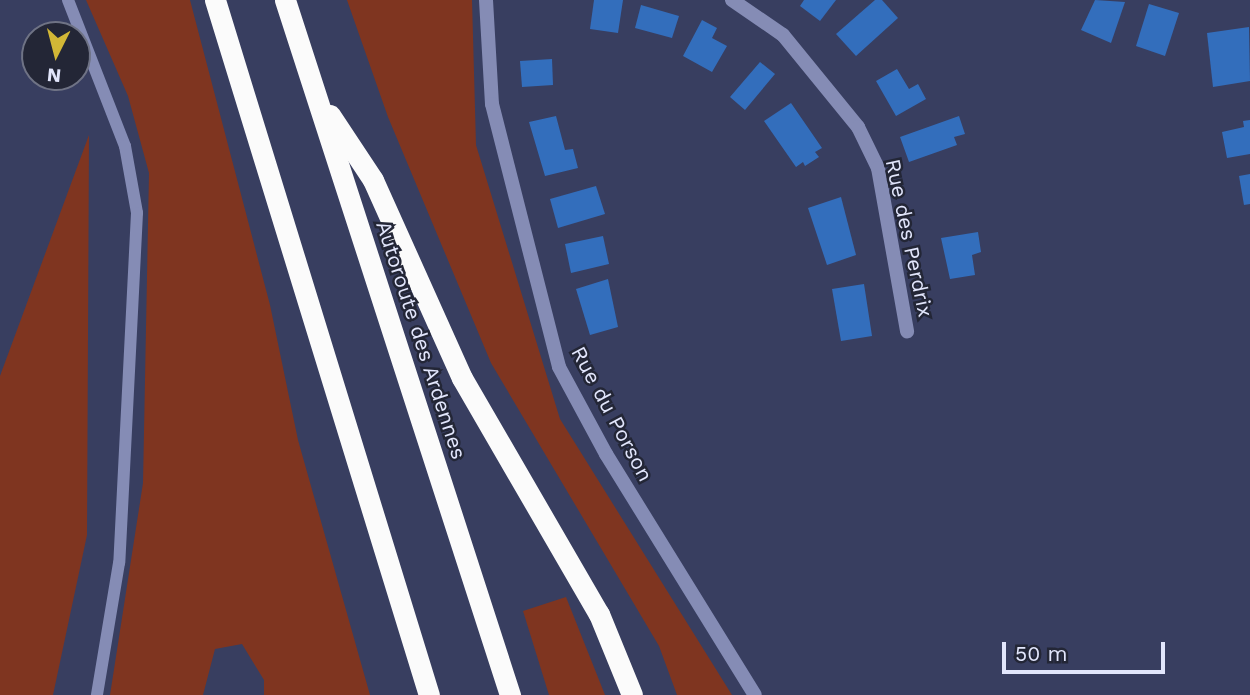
<!DOCTYPE html>
<html>
<head>
<meta charset="utf-8">
<style>
	body { margin:0 }
	#map { position:relative; width:1250px; height:695px; overflow:hidden; background:#383e60; font-family:"Work Sans",sans-serif }
	div>[style] { position:absolute }
	[style*='--x'] { left:calc(var(--x)*1px); top:calc(var(--y)*1px); width:calc(var(--w)*1px); rotate:calc(var(--a)*1deg) }
	.green>* { inset:0; background:#7f3520 }
	.building>* { inset:0; background:#336ebc }
	.service>* { height:12px; margin:-6px; padding:0 6px; transform-origin:6px; border-radius:6px; background:#858cb5 }
	.minor>* { height:14px; margin:-7px; padding:0 7px; transform-origin:7px; border-radius:7px; background:#858cb5 }
	.motorway>* { height:21px; margin:-10.5px; padding:0 10.5px; transform-origin:10.5px; border-radius:10.5px; background:#fbfbfb }
	span { translate:-50% -50%; white-space:nowrap; text-align:center; line-height:1.15; -webkit-text-stroke:5px #232636; paint-order:stroke }
	.street-label { font-size:21px; color:#e2e6fc }
	.north { position:absolute; left:21px; top:21px; width:70px; height:70px; box-sizing:border-box; background:#232636; border:2px solid #6f7385; border-radius:50%; rotate:186deg; font-size:19px; font-weight:700; line-height:28px; text-align:center; color:#e2e6fc }
	.north::after { content:''; display:block; margin:auto; width:24px; height:32px; background:#d2b736; clip-path:polygon(50% 0,100% 100%,50% 72%,0 100%) }
	.scale { position:absolute; left:1002px; top:642px; width:163px; height:32px; box-sizing:border-box; border:4px solid #e2e6fc; border-top:0; padding-left:9px; font-size:21px; line-height:24px; white-space:nowrap; color:#e2e6fc; -webkit-text-stroke:5px #232636; paint-order:stroke }
</style>
</head>
<body>
<div id="map">
	<div class="green">
		<div style="clip-path:polygon(86px 0,190px 0,270px 305px,298px 440px,370px 695px,264px 695px,264px 680px,242px 644px,215px 649px,203px 695px,110px 695px,143px 483px,149px 173px,128px 96px)"></div>
		<div style="clip-path:polygon(347px 0,472px 0,476px 145px,560px 419px,732px 695px,677px 695px,659px 646px,491px 363px,388px 117px)"></div>
		<div style="clip-path:polygon(89px 135px,87px 535px,53px 695px,0 695px,0 376px)"></div>
		<div style="clip-path:polygon(566px 597px,605px 695px,549px 695px,523px 611px)"></div>
	</div>
	<div class="building">
		<div style="clip-path:polygon(594px 0,623px 0,618px 33px,590px 29px)"></div>
		<div style="clip-path:polygon(804px 0,836px 0,820px 21px,800px 6px)"></div>
		<div style="clip-path:polygon(875px 0,882px 0,898px 18px,856px 56px,836px 34px)"></div>
		<div style="clip-path:polygon(1095px 0,1125px 2px,1111px 43px,1081px 30px)"></div>
		<div style="clip-path:polygon(1149px 4px,1179px 13px,1165px 56px,1136px 46px)"></div>
		<div style="clip-path:polygon(641px 5px,679px 16px,672px 38px,635px 28px)"></div>
		<div style="clip-path:polygon(702px 20px,717px 28px,712px 38px,727px 46px,712px 72px,683px 56px)"></div>
		<div style="clip-path:polygon(1249px 27px,1250px 81px,1213px 87px,1207px 33px)"></div>
		<div style="clip-path:polygon(552px 59px,553px 85px,522px 87px,520px 61px)"></div>
		<div style="clip-path:polygon(760px 62px,775px 74px,745px 110px,730px 97px)"></div>
		<div style="clip-path:polygon(897px 69px,909px 89px,918px 84px,926px 99px,896px 116px,876px 81px)"></div>
		<div style="clip-path:polygon(791px 103px,822px 148px,815px 152px,819px 157px,805px 166px,803px 162px,796px 167px,764px 121px)"></div>
		<div style="clip-path:polygon(556px 116px,565px 150px,573px 149px,578px 168px,545px 176px,529px 122px)"></div>
		<div style="clip-path:polygon(959px 116px,965px 134px,954px 137px,957px 145px,909px 162px,900px 137px)"></div>
		<div style="clip-path:polygon(1250px 120px,1250px 154px,1227px 158px,1222px 132px,1244px 127px,1243px 121px)"></div>
		<div style="clip-path:polygon(1250px 174px,1250px 204px,1244px 205px,1239px 176px)"></div>
		<div style="clip-path:polygon(596px 186px,605px 214px,558px 228px,550px 199px)"></div>
		<div style="clip-path:polygon(841px 197px,856px 255px,827px 265px,808px 208px)"></div>
		<div style="clip-path:polygon(978px 232px,981px 252px,972px 255px,975px 275px,950px 279px,941px 238px)"></div>
		<div style="clip-path:polygon(603px 236px,609px 264px,571px 273px,565px 244px)"></div>
		<div style="clip-path:polygon(608px 279px,618px 327px,590px 335px,576px 289px)"></div>
		<div style="clip-path:polygon(864px 284px,872px 336px,841px 341px,832px 289px)"></div>
	</div>
	<div class="service">
		<div style="--x:68;--y:0;--w:157;--a:68.7"></div>
		<div style="--x:125;--y:146;--w:68;--a:79.8"></div>
		<div style="--x:137;--y:213;--w:350;--a:92.9"></div>
		<div style="--x:119;--y:563;--w:134;--a:99.5"></div>
	</div>
	<div class="minor">
		<div style="--x:486;--y:0;--w:104;--a:86.7"></div>
		<div style="--x:492;--y:104;--w:271;--a:75.7"></div>
		<div style="--x:559;--y:367;--w:99;--a:61.6"></div>
		<div style="--x:606;--y:454;--w:283;--a:58.3"></div>
		<div style="--x:732;--y:0;--w:62;--a:34.5"></div>
		<div style="--x:783;--y:35;--w:119;--a:50.8"></div>
		<div style="--x:858;--y:127;--w:46;--a:64"></div>
		<div style="--x:878;--y:168;--w:166;--a:79.9"></div>
	</div>
	<div class="motorway">
		<div style="--x:215;--y:0;--w:727;--a:72.89"></div>
		<div style="--x:285;--y:0;--w:731;--a:72.06"></div>
		<div style="--x:330;--y:115;--w:78;--a:56.5"></div>
		<div style="--x:373;--y:180;--w:217;--a:65.8"></div>
		<div style="--x:462;--y:378;--w:273;--a:59.9"></div>
		<div style="--x:599;--y:614;--w:87;--a:67.8"></div>
	</div>
	<div class="street-label">
		<span style="left:909px;top:238px;rotate:78deg">Rue des Perdrix</span>
		<span style="left:421px;top:340px;rotate:72deg">Autoroute des Ardennes</span>
		<span style="left:612px;top:414px;rotate:62deg">Rue du Porson</span>
	</div>
	<div class="north">N</div>
	<div class="scale">50 m</div>
</div>
</body>
</html>
